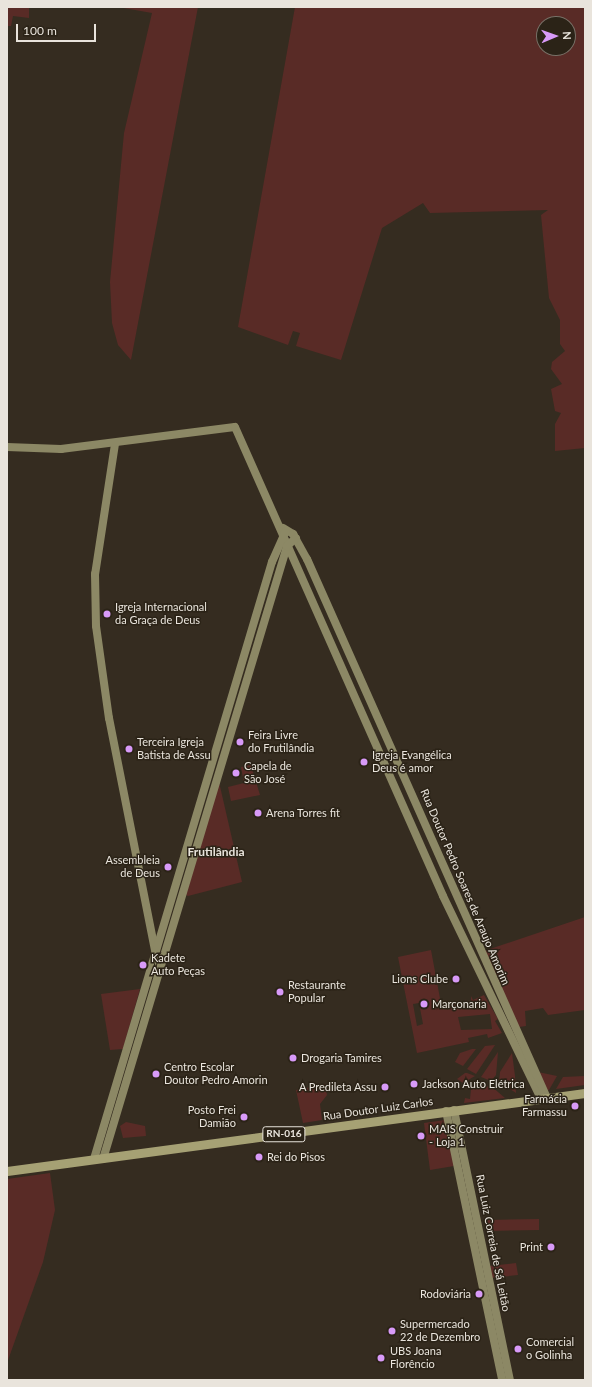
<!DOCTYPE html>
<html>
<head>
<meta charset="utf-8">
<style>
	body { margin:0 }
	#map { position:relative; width:592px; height:1387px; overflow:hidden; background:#352c20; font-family:Lato,sans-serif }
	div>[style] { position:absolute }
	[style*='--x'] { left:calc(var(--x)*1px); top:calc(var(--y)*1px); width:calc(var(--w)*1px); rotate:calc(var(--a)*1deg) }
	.green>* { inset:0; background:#592b26 }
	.secondary>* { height:8px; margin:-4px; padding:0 4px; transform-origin:4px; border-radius:4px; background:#8c8865 }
	.primary>* { height:9px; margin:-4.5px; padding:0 4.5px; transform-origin:4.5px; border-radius:4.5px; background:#a6a174 }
	.dots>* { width:11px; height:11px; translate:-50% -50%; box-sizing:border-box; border:2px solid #2b2317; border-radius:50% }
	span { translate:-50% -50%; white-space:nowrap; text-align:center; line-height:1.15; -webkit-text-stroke:3px #2b2317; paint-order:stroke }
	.shield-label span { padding:1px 3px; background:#2b2317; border:1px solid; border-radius:3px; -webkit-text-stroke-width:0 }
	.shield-label { font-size:10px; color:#e9e4dc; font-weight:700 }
	.poi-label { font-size:11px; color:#e9e4dc }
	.left { translate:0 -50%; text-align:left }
	.right { translate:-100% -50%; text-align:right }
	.street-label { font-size:11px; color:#e9e4dc }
	.neighbourhood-label { font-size:12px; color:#e9e4dc; font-weight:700 }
	.frame { position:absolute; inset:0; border:8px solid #e9e4dc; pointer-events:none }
	.north { position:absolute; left:536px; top:16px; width:40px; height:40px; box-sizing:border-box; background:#2b2317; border:1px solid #777066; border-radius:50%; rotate:88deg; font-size:11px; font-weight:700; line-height:16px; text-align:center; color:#e9e4dc }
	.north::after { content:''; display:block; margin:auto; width:14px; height:18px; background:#d89af8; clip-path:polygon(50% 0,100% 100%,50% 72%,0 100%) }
	.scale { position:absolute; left:16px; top:24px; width:80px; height:18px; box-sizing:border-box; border:2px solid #e9e4dc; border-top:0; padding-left:5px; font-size:12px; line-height:14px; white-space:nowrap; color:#e9e4dc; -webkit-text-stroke:3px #2b2317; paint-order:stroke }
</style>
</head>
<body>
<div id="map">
	<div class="green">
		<div style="clip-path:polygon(7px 7px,29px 7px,29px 18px,13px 16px,11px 26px,7px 26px)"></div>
		<div style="clip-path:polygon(118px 7px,198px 7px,131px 360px,118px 345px,112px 323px,110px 282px,124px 133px,152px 13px)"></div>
		<div style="clip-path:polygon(evenodd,295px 7px,585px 7px,585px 448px,555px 451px,555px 424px,561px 413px,555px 411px,551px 389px,562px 384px,551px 369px,552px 362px,565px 351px,560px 344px,560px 320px,549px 298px,541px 215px,548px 210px,430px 213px,423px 203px,382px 228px,341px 360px,296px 346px,300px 333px,293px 331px,288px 345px,238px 327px,295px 7px,544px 24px,568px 24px,568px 48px,544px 48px,544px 24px)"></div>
		<div style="clip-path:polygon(251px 765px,260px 795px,231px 801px,228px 787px,244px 783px,241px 767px)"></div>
		<div style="clip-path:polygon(219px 782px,242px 882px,188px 896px,186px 895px)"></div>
		<div style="clip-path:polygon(585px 917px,585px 1010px,548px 1015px,543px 1008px,525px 1011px,526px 1026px,519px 1027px,484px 951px)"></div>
		<div style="clip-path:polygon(evenodd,431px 950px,442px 1009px,455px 1003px,457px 1007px,465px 1003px,465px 999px,466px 1003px,471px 1001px,471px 996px,473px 1000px,484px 995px,498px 1019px,495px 1021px,502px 1033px,488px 1038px,487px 1034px,468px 1038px,469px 1042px,417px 1053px,398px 957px,431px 950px,419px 1003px,423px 1024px,417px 1026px,413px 1004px,419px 1003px,431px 950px,490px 1014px,492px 1029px,461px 1030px,458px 1017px,490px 1014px)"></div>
		<div style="clip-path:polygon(140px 989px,123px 1049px,110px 1050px,101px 994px)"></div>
		<div style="clip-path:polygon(495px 1045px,476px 1074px,467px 1069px,485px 1046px)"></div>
		<div style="clip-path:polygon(472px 1049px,476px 1049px,463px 1066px,455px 1062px,460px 1053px)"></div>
		<div style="clip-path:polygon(498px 1052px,496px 1075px,491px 1081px,481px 1077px)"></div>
		<div style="clip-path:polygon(512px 1053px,515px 1076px,516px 1093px,499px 1082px,500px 1072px)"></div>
		<div style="clip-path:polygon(538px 1072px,557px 1076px,549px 1090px,547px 1091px)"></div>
		<div style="clip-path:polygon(465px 1073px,467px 1073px,475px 1076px,463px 1083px,457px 1079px)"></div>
		<div style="clip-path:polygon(585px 1076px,585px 1085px,556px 1089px,563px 1077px)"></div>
		<div style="clip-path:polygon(325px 1084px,327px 1095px,320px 1104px,322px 1120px,303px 1123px,296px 1090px)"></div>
		<div style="clip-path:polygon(491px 1086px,505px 1098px,464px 1103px,465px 1098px,470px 1099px,471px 1089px)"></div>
		<div style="clip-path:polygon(445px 1120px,454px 1166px,430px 1170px,424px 1123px)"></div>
		<div style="clip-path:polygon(126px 1122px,145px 1126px,146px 1136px,123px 1138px,120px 1126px)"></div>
		<div style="clip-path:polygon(50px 1173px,55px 1210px,43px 1262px,7px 1363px,7px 1179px)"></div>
		<div style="clip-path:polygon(539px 1219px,539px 1230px,489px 1231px,485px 1228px,488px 1220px)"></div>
		<div style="clip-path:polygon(516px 1263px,518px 1275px,491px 1278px,489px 1266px)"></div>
	</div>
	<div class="secondary">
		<div style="--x:115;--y:444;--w:132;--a:98.7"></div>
		<div style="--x:95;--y:574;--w:52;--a:88.9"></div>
		<div style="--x:96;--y:626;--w:93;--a:82"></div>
		<div style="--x:109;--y:718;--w:237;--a:78.8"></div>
		<div style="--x:7;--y:447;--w:54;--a:2.1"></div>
		<div style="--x:61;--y:449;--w:175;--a:-7.2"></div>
		<div style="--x:235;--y:427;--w:513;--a:66.08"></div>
		<div style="--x:443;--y:896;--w:225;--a:64.2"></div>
		<div style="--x:283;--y:528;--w:12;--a:31"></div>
		<div style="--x:293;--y:534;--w:29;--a:61"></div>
		<div style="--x:307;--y:559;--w:590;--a:66"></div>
		<div style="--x:454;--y:1110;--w:276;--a:78.3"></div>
		<div style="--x:446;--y:1111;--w:275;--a:78.2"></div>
		<div style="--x:94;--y:1159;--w:623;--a:-73.4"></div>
		<div style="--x:272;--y:562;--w:34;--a:-66"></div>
		<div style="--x:103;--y:1159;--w:640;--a:-73.29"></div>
		<div style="--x:287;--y:546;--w:12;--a:-42"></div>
	</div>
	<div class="primary">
		<div style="--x:7;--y:1171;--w:583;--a:-7.69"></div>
	</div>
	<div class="dots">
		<div style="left:107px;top:614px;background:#d89af8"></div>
		<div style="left:240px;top:742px;background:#d89af8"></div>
		<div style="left:129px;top:749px;background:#d89af8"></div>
		<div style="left:364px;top:762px;background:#d89af8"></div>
		<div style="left:236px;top:773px;background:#d89af8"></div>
		<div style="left:258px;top:813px;background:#d89af8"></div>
		<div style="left:168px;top:867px;background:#d89af8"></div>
		<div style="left:143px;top:965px;background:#d89af8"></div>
		<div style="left:456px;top:979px;background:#d89af8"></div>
		<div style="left:280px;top:992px;background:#d89af8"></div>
		<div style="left:424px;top:1004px;background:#d89af8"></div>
		<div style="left:293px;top:1058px;background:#d89af8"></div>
		<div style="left:156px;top:1074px;background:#d89af8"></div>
		<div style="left:414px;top:1084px;background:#d89af8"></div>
		<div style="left:385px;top:1087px;background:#d89af8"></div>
		<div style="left:575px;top:1106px;background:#d89af8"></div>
		<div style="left:244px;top:1117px;background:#d89af8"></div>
		<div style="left:421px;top:1136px;background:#d89af8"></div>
		<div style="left:259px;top:1157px;background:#d89af8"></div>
		<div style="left:551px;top:1247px;background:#d89af8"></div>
		<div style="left:479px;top:1294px;background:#d89af8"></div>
		<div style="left:392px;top:1331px;background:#d89af8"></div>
		<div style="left:518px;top:1349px;background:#d89af8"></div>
		<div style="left:381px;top:1358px;background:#d89af8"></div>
	</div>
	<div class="shield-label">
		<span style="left:284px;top:1134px">RN-016</span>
	</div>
	<div class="poi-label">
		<span class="left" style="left:115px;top:614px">Igreja Internacional<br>da Graça de Deus</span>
		<span class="left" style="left:248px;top:742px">Feira Livre<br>do Frutilândia</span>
		<span class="left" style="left:137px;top:749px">Terceira Igreja<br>Batista de Assu</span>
		<span class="left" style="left:372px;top:762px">Igreja Evangélica<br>Deus é amor</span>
		<span class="left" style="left:244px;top:773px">Capela de<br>São José</span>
		<span class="left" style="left:266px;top:813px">Arena Torres fit</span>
		<span class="right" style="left:160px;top:867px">Assembleia<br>de Deus</span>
		<span class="left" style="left:151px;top:965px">Kadete<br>Auto Peças</span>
		<span class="right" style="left:448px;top:979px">Lions Clube</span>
		<span class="left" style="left:288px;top:992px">Restaurante<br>Popular</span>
		<span class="left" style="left:432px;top:1004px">Marçonaria</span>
		<span class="left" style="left:301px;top:1058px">Drogaria Tamires</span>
		<span class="left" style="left:164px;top:1074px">Centro Escolar<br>Doutor Pedro Amorin</span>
		<span class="left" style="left:422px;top:1084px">Jackson Auto Elétrica</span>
		<span class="right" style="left:377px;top:1087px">A Predileta Assu</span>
		<span class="right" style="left:567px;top:1106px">Farmácia<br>Farmassu</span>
		<span class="right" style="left:236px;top:1117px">Posto Frei<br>Damião</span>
		<span class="left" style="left:429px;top:1136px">MAIS Construir<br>- Loja 1</span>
		<span class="left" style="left:267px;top:1157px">Rei do Pisos</span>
		<span class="right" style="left:543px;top:1247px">Print</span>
		<span class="right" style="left:471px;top:1294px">Rodoviária</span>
		<span class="left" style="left:400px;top:1331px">Supermercado<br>22 de Dezembro</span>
		<span class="left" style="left:526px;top:1349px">Comercial<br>o Golinha</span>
		<span class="left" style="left:390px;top:1358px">UBS Joana<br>Florêncio</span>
	</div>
	<div class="street-label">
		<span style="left:465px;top:887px;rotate:67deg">Rua Doutor Pedro Soares de Araujo Amorim</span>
		<span style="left:378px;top:1109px;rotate:-8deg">Rua Doutor Luiz Carlos</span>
		<span style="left:493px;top:1243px;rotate:79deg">Rua Luiz Correia de Sá Leitão</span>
	</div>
	<div class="neighbourhood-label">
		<span style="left:216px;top:852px">Frutilândia</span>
	</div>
	<div class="frame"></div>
	<div class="north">N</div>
	<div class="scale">100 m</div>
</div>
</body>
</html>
